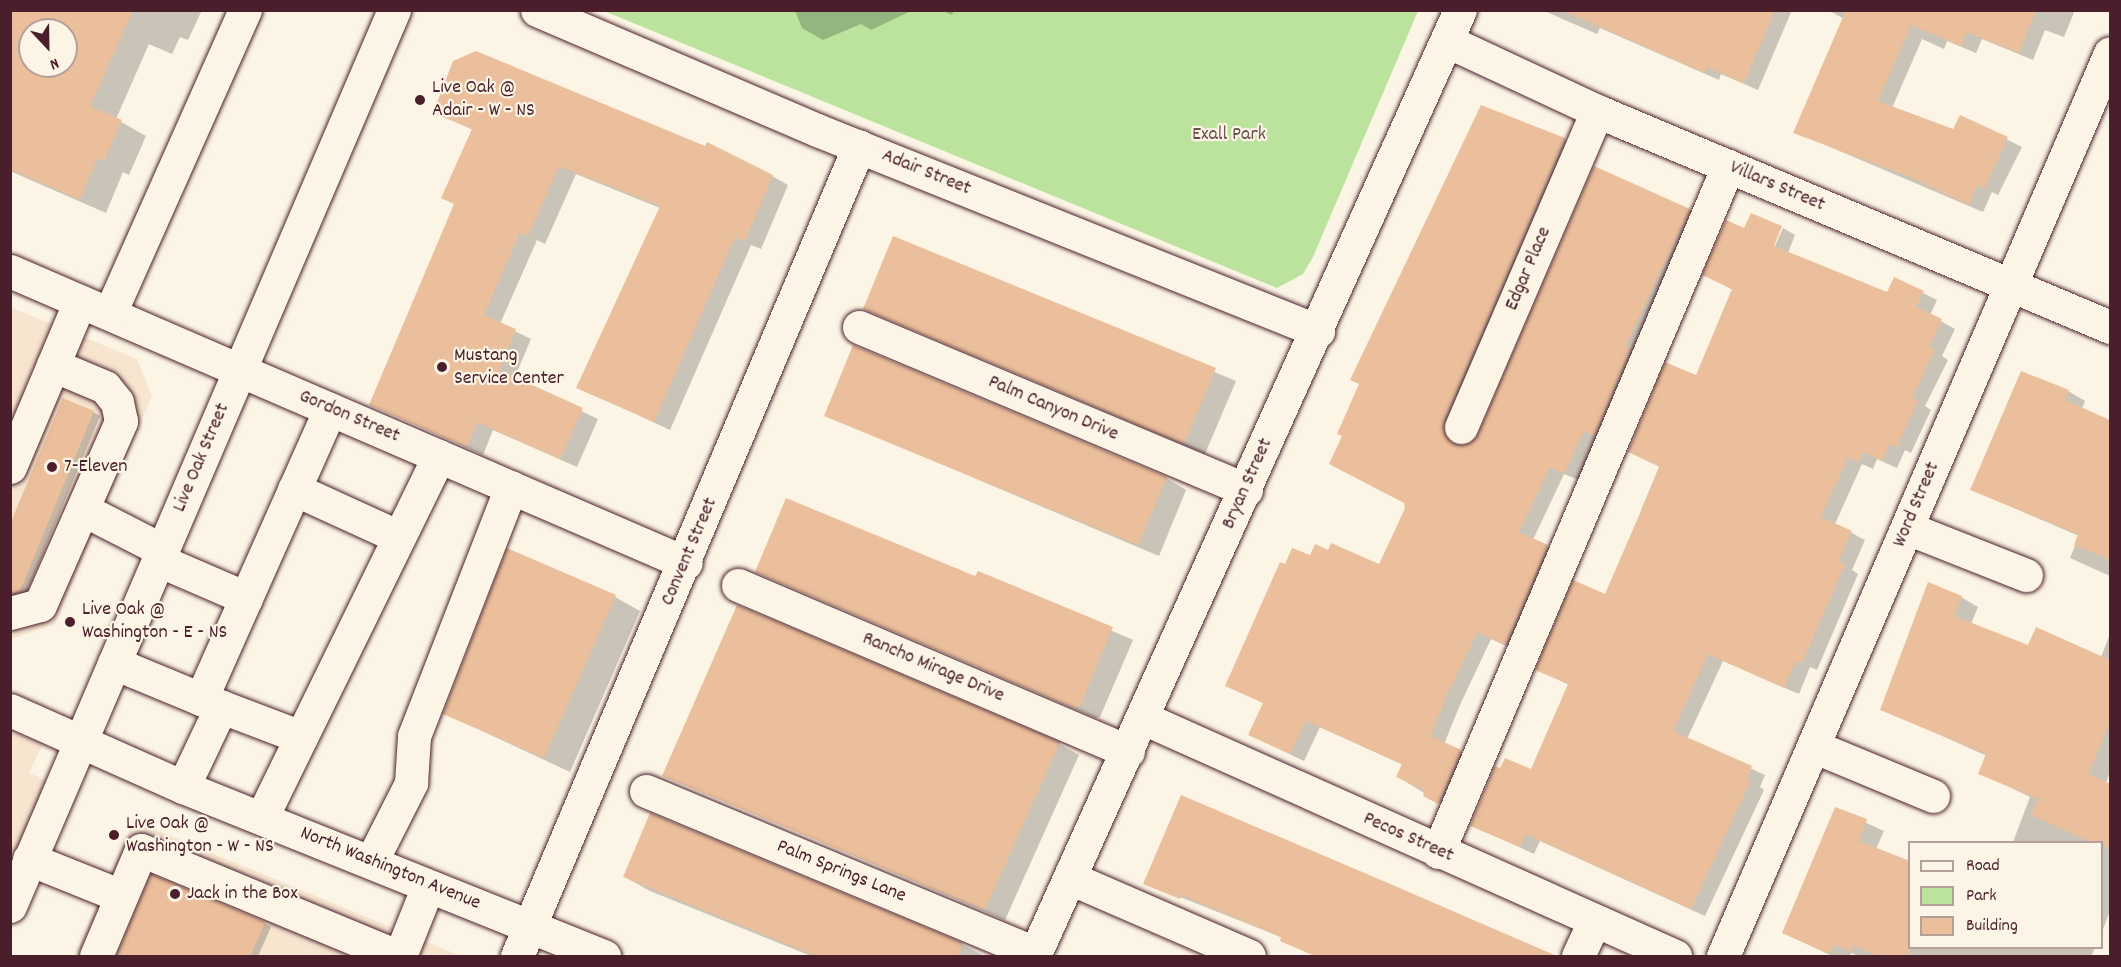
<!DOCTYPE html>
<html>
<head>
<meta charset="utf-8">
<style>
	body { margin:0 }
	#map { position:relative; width:2121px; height:967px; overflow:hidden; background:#fcf5e5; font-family:Dekko,sans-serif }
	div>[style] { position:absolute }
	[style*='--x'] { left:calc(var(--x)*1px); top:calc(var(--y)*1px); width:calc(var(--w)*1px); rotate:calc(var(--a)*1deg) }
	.built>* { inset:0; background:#f7e5cf }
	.green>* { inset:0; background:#bbe39e }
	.shadow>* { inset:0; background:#0003 }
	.building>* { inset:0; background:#ebbf9b }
	.roads { filter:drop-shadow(0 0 2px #4a1f2b) drop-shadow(0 0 2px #4a1f2b) }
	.minor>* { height:33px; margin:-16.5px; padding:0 16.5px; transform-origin:16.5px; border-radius:16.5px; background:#fcf5e5 }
	.dots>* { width:16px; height:16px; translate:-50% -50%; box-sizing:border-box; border:3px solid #fcf5e5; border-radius:50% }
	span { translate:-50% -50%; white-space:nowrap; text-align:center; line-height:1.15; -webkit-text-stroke:4.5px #fcf5e5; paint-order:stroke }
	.poi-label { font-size:20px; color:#4a1f2b }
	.left { translate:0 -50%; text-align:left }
	.park-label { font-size:20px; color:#665048 }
	.street-label { font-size:20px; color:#4a1f2b }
	.frame { position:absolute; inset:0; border:12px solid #4a1f2b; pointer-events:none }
	.legend { position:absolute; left:1908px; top:841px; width:195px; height:108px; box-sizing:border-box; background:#fcf5e5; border:2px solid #b59f9b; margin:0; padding:8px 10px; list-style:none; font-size:18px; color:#4a1f2b }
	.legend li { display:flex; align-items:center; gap:12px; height:30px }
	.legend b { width:30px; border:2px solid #b59f9b }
	.north { position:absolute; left:18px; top:18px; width:60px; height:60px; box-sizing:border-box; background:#fcf5e5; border:2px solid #b59f9b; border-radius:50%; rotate:158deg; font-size:16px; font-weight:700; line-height:24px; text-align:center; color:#4a1f2b }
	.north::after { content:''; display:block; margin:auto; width:21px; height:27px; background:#4a1f2b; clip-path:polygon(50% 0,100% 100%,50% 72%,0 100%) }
</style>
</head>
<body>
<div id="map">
	<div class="built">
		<div style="clip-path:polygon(10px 307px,137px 359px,152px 396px,55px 624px,11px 639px)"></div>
		<div style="clip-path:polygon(11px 726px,44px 741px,29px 773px,60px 787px,11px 903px)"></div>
		<div style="clip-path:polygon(134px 821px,461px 956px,75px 956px)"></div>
	</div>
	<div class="green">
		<div style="clip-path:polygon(604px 11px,1418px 11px,1313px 257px,1303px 274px,1277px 288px)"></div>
	</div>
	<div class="shadow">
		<div style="clip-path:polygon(evenodd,10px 10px,202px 10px,188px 40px,180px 37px,172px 54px,149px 44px,116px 119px,146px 136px,129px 175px,123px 172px,106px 213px,10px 171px,10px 10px,30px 30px,66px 30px,66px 66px,30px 66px,30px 30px)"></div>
		<div style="clip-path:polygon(795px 10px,913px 10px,871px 30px,861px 24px,823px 40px,802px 28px)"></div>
		<div style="clip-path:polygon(941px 10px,954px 10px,952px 15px)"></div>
		<div style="clip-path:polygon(1542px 10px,1792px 10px,1758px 90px,1721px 74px,1719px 80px,1600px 28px,1597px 34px)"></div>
		<div style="clip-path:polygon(1828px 10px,2075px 10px,2064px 37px,2045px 30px,2033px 60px,1982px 39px,1976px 53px,1947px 41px,1944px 49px,1922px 39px,1892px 108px,1954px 131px,1961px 117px,2022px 147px,1998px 195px,1992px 192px,1983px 212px,1795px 132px,1844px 19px)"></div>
		<div style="clip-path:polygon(435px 112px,772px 176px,788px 185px,761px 249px,751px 245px,670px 430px,578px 387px,660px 208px,576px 174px,545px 244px,537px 240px,500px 324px,531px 339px,514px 379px,598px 419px,577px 467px,493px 430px,483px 455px,371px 405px,455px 204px,473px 130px)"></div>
		<div style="clip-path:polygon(1564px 139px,1578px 147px,1456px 439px,1462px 447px,1479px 435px,1689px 210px,1703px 218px,1579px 480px,1564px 474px,1533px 540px,1561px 554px,1519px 652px,1491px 639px,1460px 705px,1444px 744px,1474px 759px,1452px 810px,1398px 777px,1403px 765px,1320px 727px,1304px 761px,1264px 742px,1250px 734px,1265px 704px,1227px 685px,1285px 566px,1329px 552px,1380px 566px)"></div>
		<div style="clip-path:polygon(1783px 228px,1795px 235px,1788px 253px,1888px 294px,1895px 279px,1937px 300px,1930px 315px,1955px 329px,1942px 356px,1948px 360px,1925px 406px,1931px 410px,1911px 453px,1905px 450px,1897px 468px,1877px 459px,1873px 469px,1862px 464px,1835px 524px,1865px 540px,1852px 570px,1858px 574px,1817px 670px,1810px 667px,1799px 694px,1723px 661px,1687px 739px,1765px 775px,1760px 787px,1764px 790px,1705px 916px,1540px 841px,1534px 854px,1471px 825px,1532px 770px,1569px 685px,1537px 669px,1606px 596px,1644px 512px,1641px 510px,1733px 290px,1704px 275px,1772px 253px)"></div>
		<div style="clip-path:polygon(894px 238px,1236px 381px,1205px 454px,864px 308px)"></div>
		<div style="clip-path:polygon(2068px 391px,2085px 401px,2082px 409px,2110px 421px,2110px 576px,2070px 558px,2079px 536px,1972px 490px)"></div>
		<div style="clip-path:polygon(93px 412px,100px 416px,26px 594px,10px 599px,10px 528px)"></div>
		<div style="clip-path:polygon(825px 415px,1166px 478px,1186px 490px,1159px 556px)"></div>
		<div style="clip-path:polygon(756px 571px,976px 578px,978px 573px,1133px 640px,1100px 717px,1096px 718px)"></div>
		<div style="clip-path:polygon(615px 597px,640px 611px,570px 772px,444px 713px)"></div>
		<div style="clip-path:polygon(1961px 597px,1978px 607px,1971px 624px,2029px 647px,2101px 657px,2110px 634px,2110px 771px,2106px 783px,2110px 785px,2110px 911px,2102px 932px,2102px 842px,2013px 842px,2030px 797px,1980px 773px,1987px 756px,1882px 709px)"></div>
		<div style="clip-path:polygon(1059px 744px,1079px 755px,1005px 920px,664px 775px)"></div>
		<div style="clip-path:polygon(1836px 809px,1884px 831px,1876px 849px,1910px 948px,2095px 948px,2091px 956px,1859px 956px,1851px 953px,1850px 956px,1832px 956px,1784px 933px)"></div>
		<div style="clip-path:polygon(651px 815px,963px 945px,984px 956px,811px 956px,650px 891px,625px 877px)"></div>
		<div style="clip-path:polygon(1145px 883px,1543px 956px,1315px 956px,1283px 938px)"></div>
		<div style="clip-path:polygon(264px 923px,271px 927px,258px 956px,117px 956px)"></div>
	</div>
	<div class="building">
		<div style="clip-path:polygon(evenodd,10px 10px,133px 10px,90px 106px,122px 120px,104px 161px,97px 159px,80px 200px,10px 169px,10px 10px,30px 30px,66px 30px,66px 66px,30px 66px,30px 30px)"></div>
		<div style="clip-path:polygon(1561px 10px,1775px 10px,1744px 83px,1707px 67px,1705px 73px)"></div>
		<div style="clip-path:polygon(1846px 10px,2036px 10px,2019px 53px,1967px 32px,1961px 46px,1911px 25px,1878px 101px,1953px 129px,1960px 115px,2008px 137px,1984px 189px,1977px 185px,1969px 205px,1908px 176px,1793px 133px)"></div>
		<div style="clip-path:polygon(476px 51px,705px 146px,707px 142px,773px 175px,745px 241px,735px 237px,654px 422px,576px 388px,660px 206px,559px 166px,528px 236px,520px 232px,484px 315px,516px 329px,499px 370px,583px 408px,560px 459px,477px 422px,467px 447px,369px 405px,454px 204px,441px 198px,472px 129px,433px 113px,453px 61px)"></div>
		<div style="clip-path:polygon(1481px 105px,1565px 138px,1444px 420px,1443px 430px,1453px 444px,1464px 445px,1478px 434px,1594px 166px,1690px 209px,1626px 345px,1631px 347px,1594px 436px,1584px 431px,1564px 474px,1550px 467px,1519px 532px,1548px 545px,1505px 645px,1477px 632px,1446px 697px,1431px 736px,1461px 750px,1438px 804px,1423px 796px,1425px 790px,1396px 777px,1402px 764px,1306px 721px,1290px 754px,1248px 735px,1263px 703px,1225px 686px,1280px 562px,1285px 564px,1292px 548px,1310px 555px,1315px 544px,1328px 550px,1331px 543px,1379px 564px,1405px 509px,1404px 503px,1329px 464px,1342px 436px,1337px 434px,1359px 384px,1350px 380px)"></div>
		<div style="clip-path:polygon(1751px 213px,1782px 226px,1774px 246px,1887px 292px,1894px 277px,1924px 291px,1916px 307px,1942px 319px,1929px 348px,1935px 350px,1912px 398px,1918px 400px,1897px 447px,1890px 444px,1882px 461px,1863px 452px,1859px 462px,1848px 457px,1821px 517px,1852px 531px,1838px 562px,1845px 564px,1802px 663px,1796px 661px,1784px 688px,1708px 654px,1673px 731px,1752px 766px,1747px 778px,1751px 780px,1691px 909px,1526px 834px,1520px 847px,1470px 826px,1495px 766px,1500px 768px,1505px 758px,1531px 769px,1568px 684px,1535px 670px,1573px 580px,1605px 594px,1660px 467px,1628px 452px,1665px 362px,1696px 375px,1732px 289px,1702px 275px,1726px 220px,1744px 228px)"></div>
		<div style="clip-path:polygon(893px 236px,1216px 368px,1184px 444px,863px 309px)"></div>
		<div style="clip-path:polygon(853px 345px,1167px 477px,1138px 545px,824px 416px)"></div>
		<div style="clip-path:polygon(2021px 371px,2069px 390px,2065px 400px,2110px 420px,2110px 560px,2074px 545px,2078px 534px,1970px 490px)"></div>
		<div style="clip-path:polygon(63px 398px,94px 411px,20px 591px,10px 593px,10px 524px)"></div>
		<div style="clip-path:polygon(786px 498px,975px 576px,978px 571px,1113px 627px,1080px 706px,1074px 708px,755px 572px)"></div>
		<div style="clip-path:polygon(507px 548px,616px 595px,544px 758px,443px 714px)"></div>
		<div style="clip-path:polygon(1928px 582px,1962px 596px,1954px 616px,2028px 645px,2036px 627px,2110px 660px,2110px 722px,2088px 774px,2110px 784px,2110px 850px,2102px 843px,2093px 843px,2031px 815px,2039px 799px,1978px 774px,1986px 754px,1880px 710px)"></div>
		<div style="clip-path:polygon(737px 605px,1060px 742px,985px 910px,662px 776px)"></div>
		<div style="clip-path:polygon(1181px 795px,1388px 883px,1559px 957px,1317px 957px,1280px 941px,1281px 937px,1182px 895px,1180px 899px,1143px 884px)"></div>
		<div style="clip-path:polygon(1835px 807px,1867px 819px,1859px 841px,1910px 861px,1910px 957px,1880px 957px,1853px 945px,1851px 952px,1834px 945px,1829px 954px,1782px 933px)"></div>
		<div style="clip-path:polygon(650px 813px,963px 943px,958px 957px,818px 957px,623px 877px)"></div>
		<div style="clip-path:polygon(151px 874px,265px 922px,250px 957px,116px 957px)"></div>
	</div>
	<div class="roads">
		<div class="minor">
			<div style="--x:537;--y:10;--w:305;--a:23.2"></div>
			<div style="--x:817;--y:130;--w:540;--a:21.86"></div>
			<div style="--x:1447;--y:41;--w:166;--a:25"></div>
			<div style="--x:1597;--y:111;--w:557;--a:22.83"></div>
			<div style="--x:10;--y:271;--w:736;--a:23.36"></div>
			<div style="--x:110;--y:313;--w:332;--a:-66"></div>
			<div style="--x:859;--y:327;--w:420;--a:22.8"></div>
			<div style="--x:1461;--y:427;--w:344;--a:-66.7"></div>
			<div style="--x:10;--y:467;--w:111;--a:-67.1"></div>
			<div style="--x:294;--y:489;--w:115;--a:24.6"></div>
			<div style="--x:84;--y:510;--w:88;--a:27.1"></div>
			<div style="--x:1907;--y:528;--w:128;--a:21.6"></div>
			<div style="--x:158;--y:560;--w:96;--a:23.4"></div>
			<div style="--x:738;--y:585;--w:424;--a:23.1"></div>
			<div style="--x:10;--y:613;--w:31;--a:-15"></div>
			<div style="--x:40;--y:605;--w:201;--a:-66.2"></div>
			<div style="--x:121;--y:421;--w:19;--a:-102"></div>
			<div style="--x:117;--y:402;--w:19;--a:-129"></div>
			<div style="--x:105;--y:387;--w:56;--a:-157.1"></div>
			<div style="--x:53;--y:365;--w:69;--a:-67.1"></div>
			<div style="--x:114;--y:663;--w:94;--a:22.5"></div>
			<div style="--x:10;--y:710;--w:189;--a:24"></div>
			<div style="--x:183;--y:787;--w:454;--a:21.9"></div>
			<div style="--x:1143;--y:718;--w:583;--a:24.1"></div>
			<div style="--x:301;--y:737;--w:107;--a:-159.2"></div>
			<div style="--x:201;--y:699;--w:317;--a:-66"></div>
			<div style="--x:1813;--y:746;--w:130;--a:22.6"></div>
			<div style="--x:183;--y:787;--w:89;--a:-64.6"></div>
			<div style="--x:646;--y:791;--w:422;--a:22.6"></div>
			<div style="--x:262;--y:817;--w:402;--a:-63.9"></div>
			<div style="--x:1438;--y:852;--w:745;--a:-67.08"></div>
			<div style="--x:29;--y:859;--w:99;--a:21.9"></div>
			<div style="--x:371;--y:862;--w:89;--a:-63.1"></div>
			<div style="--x:411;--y:783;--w:47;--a:-86.3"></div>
			<div style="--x:414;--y:736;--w:267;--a:-68.7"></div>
			<div style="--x:1070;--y:878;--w:195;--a:23.5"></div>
			<div style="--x:10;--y:906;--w:975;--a:-66.8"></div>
			<div style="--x:96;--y:956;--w:115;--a:-67"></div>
			<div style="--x:141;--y:850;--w:277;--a:22.5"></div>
			<div style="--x:400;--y:956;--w:75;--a:-68.2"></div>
			<div style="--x:517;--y:956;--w:879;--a:-67.11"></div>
			<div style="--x:1034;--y:956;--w:1037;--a:-65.76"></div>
			<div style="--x:1578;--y:956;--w:38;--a:-65"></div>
			<div style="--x:1723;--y:956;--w:982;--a:-66.8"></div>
		</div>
	</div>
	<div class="dots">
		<div style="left:420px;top:100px;background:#4a1f2b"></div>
		<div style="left:442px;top:367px;background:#4a1f2b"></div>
		<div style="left:52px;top:467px;background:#4a1f2b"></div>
		<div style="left:70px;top:622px;background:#4a1f2b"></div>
		<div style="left:114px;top:835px;background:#4a1f2b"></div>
		<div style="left:175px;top:894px;background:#4a1f2b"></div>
	</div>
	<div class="poi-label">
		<span class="left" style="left:432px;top:100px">Live Oak @<br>Adair - W - NS</span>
		<span class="left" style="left:454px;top:368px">Mustang<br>Service Center</span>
		<span class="left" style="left:64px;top:467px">7-Eleven</span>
		<span class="left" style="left:82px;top:622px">Live Oak @<br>Washington - E - NS</span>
		<span class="left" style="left:126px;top:836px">Live Oak @<br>Washington - W - NS</span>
		<span class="left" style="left:187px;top:894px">Jack in the Box</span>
	</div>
	<div class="park-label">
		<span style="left:1229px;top:135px">Exall Park</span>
	</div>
	<div class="street-label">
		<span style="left:926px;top:173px;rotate:22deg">Adair Street</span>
		<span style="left:1777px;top:187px;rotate:23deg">Villars Street</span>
		<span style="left:1529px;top:269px;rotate:-67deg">Edgar Place</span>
		<span style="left:1053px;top:409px;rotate:23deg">Palm Canyon Drive</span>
		<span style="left:349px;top:417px;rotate:23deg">Gordon Street</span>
		<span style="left:202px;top:458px;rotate:-67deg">Live Oak Street</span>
		<span style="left:1248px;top:484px;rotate:-66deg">Bryan Street</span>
		<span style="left:1917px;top:505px;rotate:-67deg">Word Street</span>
		<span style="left:690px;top:552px;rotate:-67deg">Convent Street</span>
		<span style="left:933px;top:668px;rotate:23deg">Rancho Mirage Drive</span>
		<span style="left:1408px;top:838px;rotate:24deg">Pecos Street</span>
		<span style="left:390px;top:869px;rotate:22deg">North Washington Avenue</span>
		<span style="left:841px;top:872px;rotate:22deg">Palm Springs Lane</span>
	</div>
	<div class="frame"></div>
	<ul class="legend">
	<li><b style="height:8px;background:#fcf5e5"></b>Road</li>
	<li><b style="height:16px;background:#bbe39e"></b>Park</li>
	<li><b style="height:16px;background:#ebbf9b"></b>Building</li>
	</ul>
	<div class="north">N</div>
</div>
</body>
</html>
